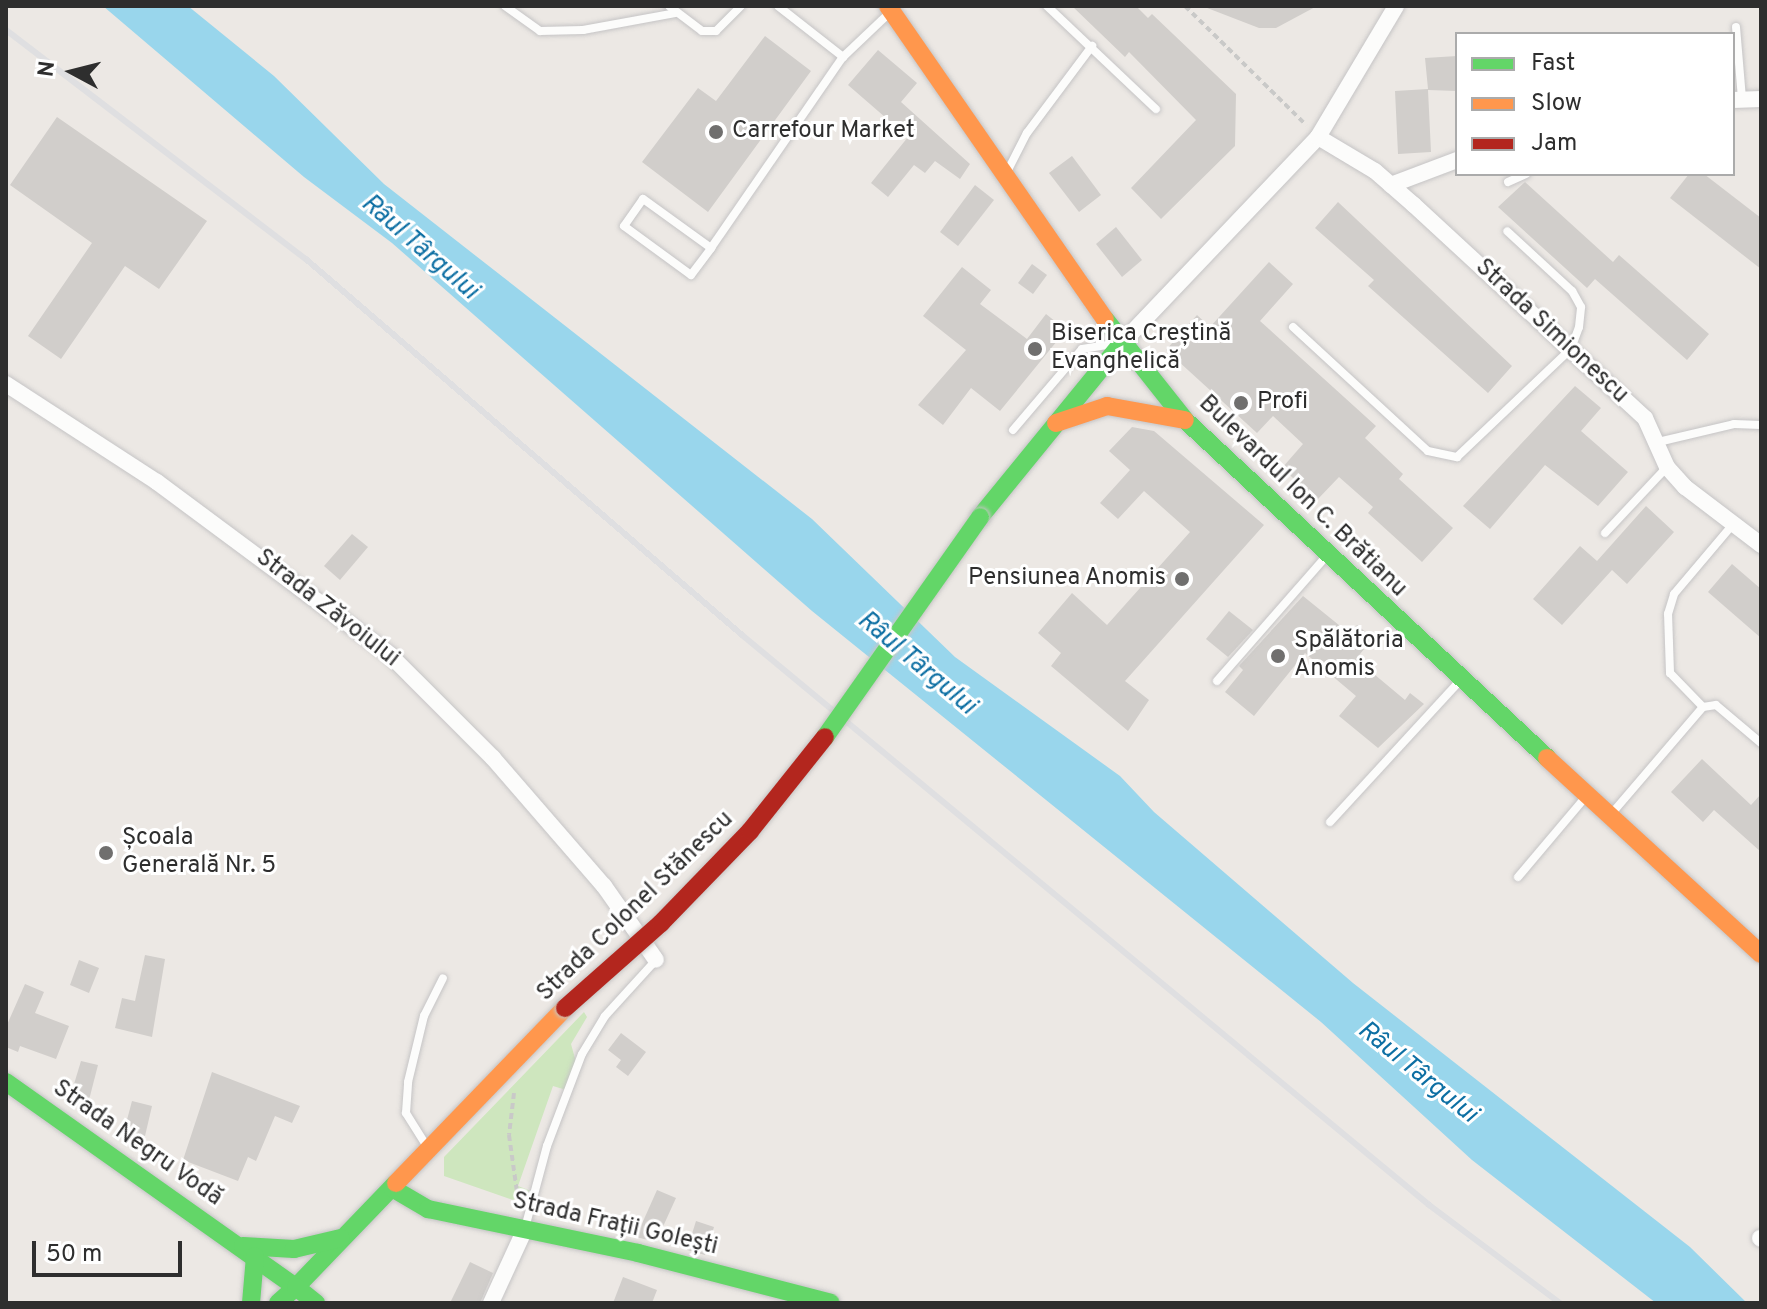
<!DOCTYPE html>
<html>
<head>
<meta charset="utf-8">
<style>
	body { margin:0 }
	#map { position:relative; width:1767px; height:1309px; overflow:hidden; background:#ece8e4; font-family:Overpass,sans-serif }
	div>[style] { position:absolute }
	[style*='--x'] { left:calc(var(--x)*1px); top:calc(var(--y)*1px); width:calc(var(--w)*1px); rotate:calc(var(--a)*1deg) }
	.green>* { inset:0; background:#cee6be }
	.water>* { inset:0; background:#99d6ec }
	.building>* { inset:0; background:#d1cecb }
	.path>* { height:4px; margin-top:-2px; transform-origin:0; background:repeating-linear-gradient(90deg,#c9c9c8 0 6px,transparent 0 10px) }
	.roads { filter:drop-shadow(0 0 2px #c5c4c5) drop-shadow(0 0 2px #c5c4c5) }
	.lane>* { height:8px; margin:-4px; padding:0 4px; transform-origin:4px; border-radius:4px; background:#fcfcfb }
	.street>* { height:16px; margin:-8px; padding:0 8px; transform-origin:8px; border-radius:8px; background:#fcfcfb }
	.fast>* { height:18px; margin:-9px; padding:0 9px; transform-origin:9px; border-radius:9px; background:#63d668 }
	.slow>* { height:18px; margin:-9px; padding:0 9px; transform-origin:9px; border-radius:9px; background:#ff974d }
	.rail>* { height:6px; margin:-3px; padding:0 3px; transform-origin:3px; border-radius:3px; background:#dfdfe1 }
	.bridges { filter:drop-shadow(0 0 2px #c6c5c4) drop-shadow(0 0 2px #c6c5c4) }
	.fast-bridge>* { height:18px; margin:-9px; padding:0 9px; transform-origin:9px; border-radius:9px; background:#63d668 }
	.jam-bridge>* { height:18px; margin:-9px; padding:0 9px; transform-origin:9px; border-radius:9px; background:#b3261e }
	.dots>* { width:22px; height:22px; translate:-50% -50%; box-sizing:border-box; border:4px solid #fff; border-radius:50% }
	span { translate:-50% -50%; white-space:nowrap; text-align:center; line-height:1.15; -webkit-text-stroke:6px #fff; paint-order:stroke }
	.poi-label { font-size:24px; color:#2e2e2e }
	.left { translate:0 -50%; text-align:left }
	.right { translate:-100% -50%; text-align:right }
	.street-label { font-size:24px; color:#2e2e2e }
	.water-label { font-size:26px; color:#0d6fa3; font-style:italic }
	.frame { position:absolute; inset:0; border:8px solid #2e2e2e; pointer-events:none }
	.legend { position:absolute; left:1455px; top:32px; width:280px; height:144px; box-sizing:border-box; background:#fff; border:2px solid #ababab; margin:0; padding:10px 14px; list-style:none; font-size:24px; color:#2e2e2e }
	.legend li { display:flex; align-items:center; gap:16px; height:40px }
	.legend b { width:40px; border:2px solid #ababab }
	.north { position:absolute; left:32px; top:32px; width:80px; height:80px; -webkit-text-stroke:6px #fff; paint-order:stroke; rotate:277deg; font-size:22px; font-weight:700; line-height:32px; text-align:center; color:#2e2e2e }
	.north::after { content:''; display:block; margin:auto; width:28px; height:36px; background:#2e2e2e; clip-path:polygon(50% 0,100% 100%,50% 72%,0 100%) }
	.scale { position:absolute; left:32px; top:1241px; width:150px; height:36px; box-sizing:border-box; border:4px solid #2e2e2e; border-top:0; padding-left:10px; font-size:24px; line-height:28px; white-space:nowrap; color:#2e2e2e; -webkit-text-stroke:6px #fff; paint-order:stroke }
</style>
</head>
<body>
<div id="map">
	<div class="green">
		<div style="clip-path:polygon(584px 1012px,587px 1017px,571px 1044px,576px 1062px,566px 1090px,553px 1086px,518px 1186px,531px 1191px,513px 1200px,444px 1176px,444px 1157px)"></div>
	</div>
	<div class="water">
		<div style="clip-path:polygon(103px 6px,188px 6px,274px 76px,384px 184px,812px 519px,955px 657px,1120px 776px,1154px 812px,1353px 983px,1690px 1247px,1747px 1303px,1656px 1303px,1472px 1160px,1321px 1022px,812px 611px,392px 243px,304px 177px)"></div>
	</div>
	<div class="building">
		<div style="clip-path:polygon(1072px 6px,1136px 6px,1148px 18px,1152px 14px,1236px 94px,1235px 146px,1161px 219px,1131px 188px,1196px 120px,1129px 52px,1125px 57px)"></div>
		<div style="clip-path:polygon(1202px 6px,1317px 6px,1276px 28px,1259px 28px)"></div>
		<div style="clip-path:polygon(765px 36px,811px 71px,708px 212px,642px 162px,698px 88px,716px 101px)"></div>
		<div style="clip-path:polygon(878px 50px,917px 83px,901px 102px,970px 164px,960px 179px,935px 161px,925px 173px,914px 165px,888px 197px,871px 183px,908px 137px,848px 85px)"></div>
		<div style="clip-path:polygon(1457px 56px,1457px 91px,1428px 90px,1431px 152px,1398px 154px,1395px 91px,1428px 89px,1425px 58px)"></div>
		<div style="clip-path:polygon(57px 117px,207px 221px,159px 289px,125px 266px,61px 359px,28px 336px,92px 243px,10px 185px)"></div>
		<div style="clip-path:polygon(1072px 156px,1101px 195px,1079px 212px,1049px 173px)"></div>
		<div style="clip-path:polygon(1689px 174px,1704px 174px,1761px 218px,1761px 269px,1670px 198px)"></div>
		<div style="clip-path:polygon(1525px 182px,1613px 262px,1619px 255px,1709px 334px,1687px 360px,1595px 279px,1587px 288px,1498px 207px)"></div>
		<div style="clip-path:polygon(975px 185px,994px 200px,958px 246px,940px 232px)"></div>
		<div style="clip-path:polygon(1338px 202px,1512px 366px,1488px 393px,1368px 286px,1374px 280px,1315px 228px)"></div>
		<div style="clip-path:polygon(1116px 227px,1142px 260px,1122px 277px,1096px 244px)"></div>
		<div style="clip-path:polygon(1269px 262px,1293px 284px,1260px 321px,1376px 426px,1365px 438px,1403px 474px,1399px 479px,1453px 528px,1422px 562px,1368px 513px,1373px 507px,1339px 477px,1317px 500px,1282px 468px,1303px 444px,1273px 416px,1257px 433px,1166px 350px,1197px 315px,1210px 327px)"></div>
		<div style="clip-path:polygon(1032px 264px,1047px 275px,1033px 294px,1018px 283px)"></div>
		<div style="clip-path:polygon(962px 267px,991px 290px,980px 304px,1027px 339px,1046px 314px,1066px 330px,1000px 411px,971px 388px,943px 425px,918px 405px,966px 350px,923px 316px)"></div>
		<div style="clip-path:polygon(1575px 386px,1601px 408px,1581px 431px,1628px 472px,1598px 506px,1545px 465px,1490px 529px,1463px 506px)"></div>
		<div style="clip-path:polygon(1132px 427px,1154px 431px,1264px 525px,1125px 681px,1149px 700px,1128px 731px,1051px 666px,1061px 653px,1038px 633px,1072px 593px,1107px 625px,1190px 532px,1144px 491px,1118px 519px,1100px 503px,1130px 470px,1109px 451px)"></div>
		<div style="clip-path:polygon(1646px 506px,1674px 532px,1627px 584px,1612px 570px,1562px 625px,1533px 599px,1580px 546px,1597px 561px)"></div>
		<div style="clip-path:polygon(352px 534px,368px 547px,340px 580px,324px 566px)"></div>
		<div style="clip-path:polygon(1732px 564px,1761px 589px,1761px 638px,1708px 592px)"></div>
		<div style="clip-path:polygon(1303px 596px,1350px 634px,1357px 625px,1373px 638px,1356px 659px,1405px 700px,1410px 693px,1424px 704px,1378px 748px,1339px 716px,1356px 696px,1305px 653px,1254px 716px,1225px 692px,1243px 670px,1239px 666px)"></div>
		<div style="clip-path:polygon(1229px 611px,1253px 630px,1228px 657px,1206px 639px)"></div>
		<div style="clip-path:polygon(1702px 759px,1751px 805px,1761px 794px,1761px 852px,1714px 810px,1703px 822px,1671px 792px)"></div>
		<div style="clip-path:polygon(145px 955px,165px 959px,152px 1037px,115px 1028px,122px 998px,135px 1001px)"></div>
		<div style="clip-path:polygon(79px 960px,99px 968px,89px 993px,70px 985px)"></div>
		<div style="clip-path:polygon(25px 984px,44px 992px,35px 1013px,69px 1026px,56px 1059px,20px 1046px,18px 1052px,6px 1047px,6px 1027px)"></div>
		<div style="clip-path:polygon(621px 1033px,646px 1052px,628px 1076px,616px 1067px,621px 1060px,608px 1050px)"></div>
		<div style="clip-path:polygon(81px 1061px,98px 1065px,89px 1100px,71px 1094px)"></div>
		<div style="clip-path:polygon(212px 1072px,300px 1106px,292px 1123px,275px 1116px,256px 1161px,248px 1157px,238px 1181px,183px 1160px)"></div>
		<div style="clip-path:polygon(132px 1101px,152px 1106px,145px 1136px,124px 1131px)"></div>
		<div style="clip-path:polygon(657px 1190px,676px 1198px,656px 1242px,636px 1237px)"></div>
		<div style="clip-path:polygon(696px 1221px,714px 1227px,705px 1255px,687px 1250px)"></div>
		<div style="clip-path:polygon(470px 1262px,493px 1273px,480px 1303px,450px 1303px)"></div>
		<div style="clip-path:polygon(623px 1277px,657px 1290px,652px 1303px,613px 1303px)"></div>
	</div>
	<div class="path">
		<div style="--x:1185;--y:6;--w:170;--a:44.5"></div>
		<div style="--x:514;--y:1093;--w:42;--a:96.8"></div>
		<div style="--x:509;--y:1135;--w:65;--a:82"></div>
	</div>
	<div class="roads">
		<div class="lane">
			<div style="--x:505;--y:6;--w:43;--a:35.5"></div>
			<div style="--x:540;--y:31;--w:43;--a:-1.3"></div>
			<div style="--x:583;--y:30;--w:95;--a:-10.4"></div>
			<div style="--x:669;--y:6;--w:41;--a:37.1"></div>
			<div style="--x:702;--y:31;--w:14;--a:0"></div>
			<div style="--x:716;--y:31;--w:35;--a:-45"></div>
			<div style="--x:778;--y:6;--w:83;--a:38.1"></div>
			<div style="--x:1047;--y:6;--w:150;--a:43.4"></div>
			<div style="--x:1736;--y:27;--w:72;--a:85.2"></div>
			<div style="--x:1009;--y:168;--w:39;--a:-63"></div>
			<div style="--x:1027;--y:133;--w:109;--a:-53.2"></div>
			<div style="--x:1508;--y:182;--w:20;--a:-24"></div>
			<div style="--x:711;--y:248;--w:84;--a:-144.2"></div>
			<div style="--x:643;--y:199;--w:33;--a:125"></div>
			<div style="--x:624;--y:226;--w:83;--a:36.2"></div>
			<div style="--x:691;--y:275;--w:34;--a:-53"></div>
			<div style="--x:711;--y:248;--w:232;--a:-55.4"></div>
			<div style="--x:843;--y:57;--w:59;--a:-43.6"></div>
			<div style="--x:1293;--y:327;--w:183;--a:42.6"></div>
			<div style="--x:1428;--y:451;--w:30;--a:12"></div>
			<div style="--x:1457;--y:457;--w:157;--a:-43.5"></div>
			<div style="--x:1571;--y:349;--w:23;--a:-70"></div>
			<div style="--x:1579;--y:327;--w:20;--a:-84"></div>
			<div style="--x:1581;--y:307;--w:18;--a:-119"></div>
			<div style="--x:1572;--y:291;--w:88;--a:-137.3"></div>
			<div style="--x:1013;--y:430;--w:106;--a:-49.6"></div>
			<div style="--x:1082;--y:349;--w:31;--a:-9"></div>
			<div style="--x:1658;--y:442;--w:78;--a:-13.3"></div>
			<div style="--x:1734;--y:424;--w:27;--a:2"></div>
			<div style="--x:1605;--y:533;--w:91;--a:-46.8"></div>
			<div style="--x:1217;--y:681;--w:159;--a:-48.8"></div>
			<div style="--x:1703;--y:707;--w:13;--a:-9"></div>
			<div style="--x:1716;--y:705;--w:59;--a:40.2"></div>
			<div style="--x:1613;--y:812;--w:138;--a:-49.4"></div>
			<div style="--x:1703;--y:707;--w:47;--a:-134.1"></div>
			<div style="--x:1670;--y:673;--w:59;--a:-91.9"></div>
			<div style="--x:1668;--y:614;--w:21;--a:-73"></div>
			<div style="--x:1674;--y:594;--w:93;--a:-49.8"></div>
			<div style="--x:1330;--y:822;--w:189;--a:-47.4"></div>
			<div style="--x:1518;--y:877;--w:102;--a:-49.8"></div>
			<div style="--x:426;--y:1145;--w:38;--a:-122"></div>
			<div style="--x:406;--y:1113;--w:31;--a:-86"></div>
			<div style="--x:408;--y:1082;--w:68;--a:-76.4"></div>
			<div style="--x:424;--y:1016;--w:42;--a:-63.4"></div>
			<div style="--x:525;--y:1228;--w:85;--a:-75"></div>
			<div style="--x:547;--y:1146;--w:98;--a:-69.2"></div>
			<div style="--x:582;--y:1054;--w:44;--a:-58.8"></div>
			<div style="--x:605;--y:1016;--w:76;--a:-47.7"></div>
		</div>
		<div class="street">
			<div style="--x:1733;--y:100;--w:28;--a:-2"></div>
			<div style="--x:1318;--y:137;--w:66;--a:30.8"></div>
			<div style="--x:1375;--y:171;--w:52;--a:41.1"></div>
			<div style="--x:1414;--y:205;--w:314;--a:42.7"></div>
			<div style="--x:1645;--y:418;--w:54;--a:65.8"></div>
			<div style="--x:1667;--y:467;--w:27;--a:48"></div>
			<div style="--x:1685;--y:487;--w:96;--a:37.3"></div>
			<div style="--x:1391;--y:185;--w:71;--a:-20.7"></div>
			<div style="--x:1122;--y:343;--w:284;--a:-46.4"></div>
			<div style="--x:1318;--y:137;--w:152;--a:-59.2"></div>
			<div style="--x:6;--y:384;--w:180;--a:33"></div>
			<div style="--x:157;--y:482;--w:292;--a:36.6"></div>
			<div style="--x:391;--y:656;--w:144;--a:45"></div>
			<div style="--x:493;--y:758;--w:169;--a:49.1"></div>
			<div style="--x:604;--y:886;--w:90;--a:54.9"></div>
			<div style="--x:1760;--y:1238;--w:1;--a:45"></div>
			<div style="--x:491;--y:1303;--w:81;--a:-65.3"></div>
		</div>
		<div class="fast">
			<div style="--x:1105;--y:319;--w:129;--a:51.6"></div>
			<div style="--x:1185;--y:420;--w:495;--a:43"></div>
			<div style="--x:980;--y:517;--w:225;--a:-50.8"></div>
			<div style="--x:6;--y:1082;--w:355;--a:35.3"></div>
			<div style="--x:296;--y:1287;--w:144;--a:-46.1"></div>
			<div style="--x:392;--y:1188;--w:42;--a:30.3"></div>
			<div style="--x:428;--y:1209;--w:215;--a:11.8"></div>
			<div style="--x:638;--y:1253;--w:199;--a:14.5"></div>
			<div style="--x:243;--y:1246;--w:51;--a:3.4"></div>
			<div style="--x:294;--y:1249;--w:48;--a:-13.2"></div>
			<div style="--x:251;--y:1303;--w:47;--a:-85.1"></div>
			<div style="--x:278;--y:1303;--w:24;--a:-42"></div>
			<div style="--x:296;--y:1287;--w:26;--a:39"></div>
		</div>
		<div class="slow">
			<div style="--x:888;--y:6;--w:381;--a:55.3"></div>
			<div style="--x:1056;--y:423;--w:54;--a:-18.4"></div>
			<div style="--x:1107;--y:406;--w:79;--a:10.2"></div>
			<div style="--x:1547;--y:758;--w:290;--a:42.5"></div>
			<div style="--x:396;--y:1183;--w:243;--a:-46"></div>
		</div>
	</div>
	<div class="rail">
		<div style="--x:6;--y:30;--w:379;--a:37.4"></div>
		<div style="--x:307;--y:260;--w:574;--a:40.76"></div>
		<div style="--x:742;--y:635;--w:893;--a:39.68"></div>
		<div style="--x:1429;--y:1205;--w:164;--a:36.8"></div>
	</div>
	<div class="bridges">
		<div class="fast-bridge">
			<div style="--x:825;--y:737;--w:269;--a:-54.8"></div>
		</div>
		<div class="jam-bridge">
			<div style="--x:565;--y:1008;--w:128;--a:-41.5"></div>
			<div style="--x:661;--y:923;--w:128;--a:-45.9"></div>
			<div style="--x:750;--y:831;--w:120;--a:-51.4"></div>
		</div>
	</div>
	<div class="dots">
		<div style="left:716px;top:132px;background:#706f6e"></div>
		<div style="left:1035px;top:349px;background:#706f6e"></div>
		<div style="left:1241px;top:403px;background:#706f6e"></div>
		<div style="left:1182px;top:579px;background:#706f6e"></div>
		<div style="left:1278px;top:656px;background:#706f6e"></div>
		<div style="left:106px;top:853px;background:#706f6e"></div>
	</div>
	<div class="poi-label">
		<span class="left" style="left:732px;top:132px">Carrefour Market</span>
		<span class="left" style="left:1051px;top:349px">Biserica Creștină<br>Evanghelică</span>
		<span class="left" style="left:1257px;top:403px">Profi</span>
		<span class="right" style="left:1166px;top:579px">Pensiunea Anomis</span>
		<span class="left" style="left:1294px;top:656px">Spălătoria<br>Anomis</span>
		<span class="left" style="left:122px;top:853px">Școala<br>Generală Nr. 5</span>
	</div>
	<div class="street-label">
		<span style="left:1551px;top:332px;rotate:43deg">Strada Simionescu</span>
		<span style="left:1302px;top:497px;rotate:44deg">Bulevardul Ion C. Brătianu</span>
		<span style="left:327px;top:609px;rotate:38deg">Strada Zăvoiului</span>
		<span style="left:636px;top:907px;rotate:-44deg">Strada Colonel Stănescu</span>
		<span style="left:137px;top:1144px;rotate:35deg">Strada Negru Vodă</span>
		<span style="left:615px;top:1225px;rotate:13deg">Strada Frații Golești</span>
	</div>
	<div class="water-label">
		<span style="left:419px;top:248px;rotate:41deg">Râul Târgului</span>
		<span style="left:916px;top:664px;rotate:40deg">Râul Târgului</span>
		<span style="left:1417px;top:1073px;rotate:39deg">Râul Târgului</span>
	</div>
	<div class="frame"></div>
	<ul class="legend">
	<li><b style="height:10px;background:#63d668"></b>Fast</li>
	<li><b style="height:10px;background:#ff974d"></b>Slow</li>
	<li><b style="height:10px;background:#b3261e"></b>Jam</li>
	</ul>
	<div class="north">N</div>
	<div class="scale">50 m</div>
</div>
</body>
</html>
